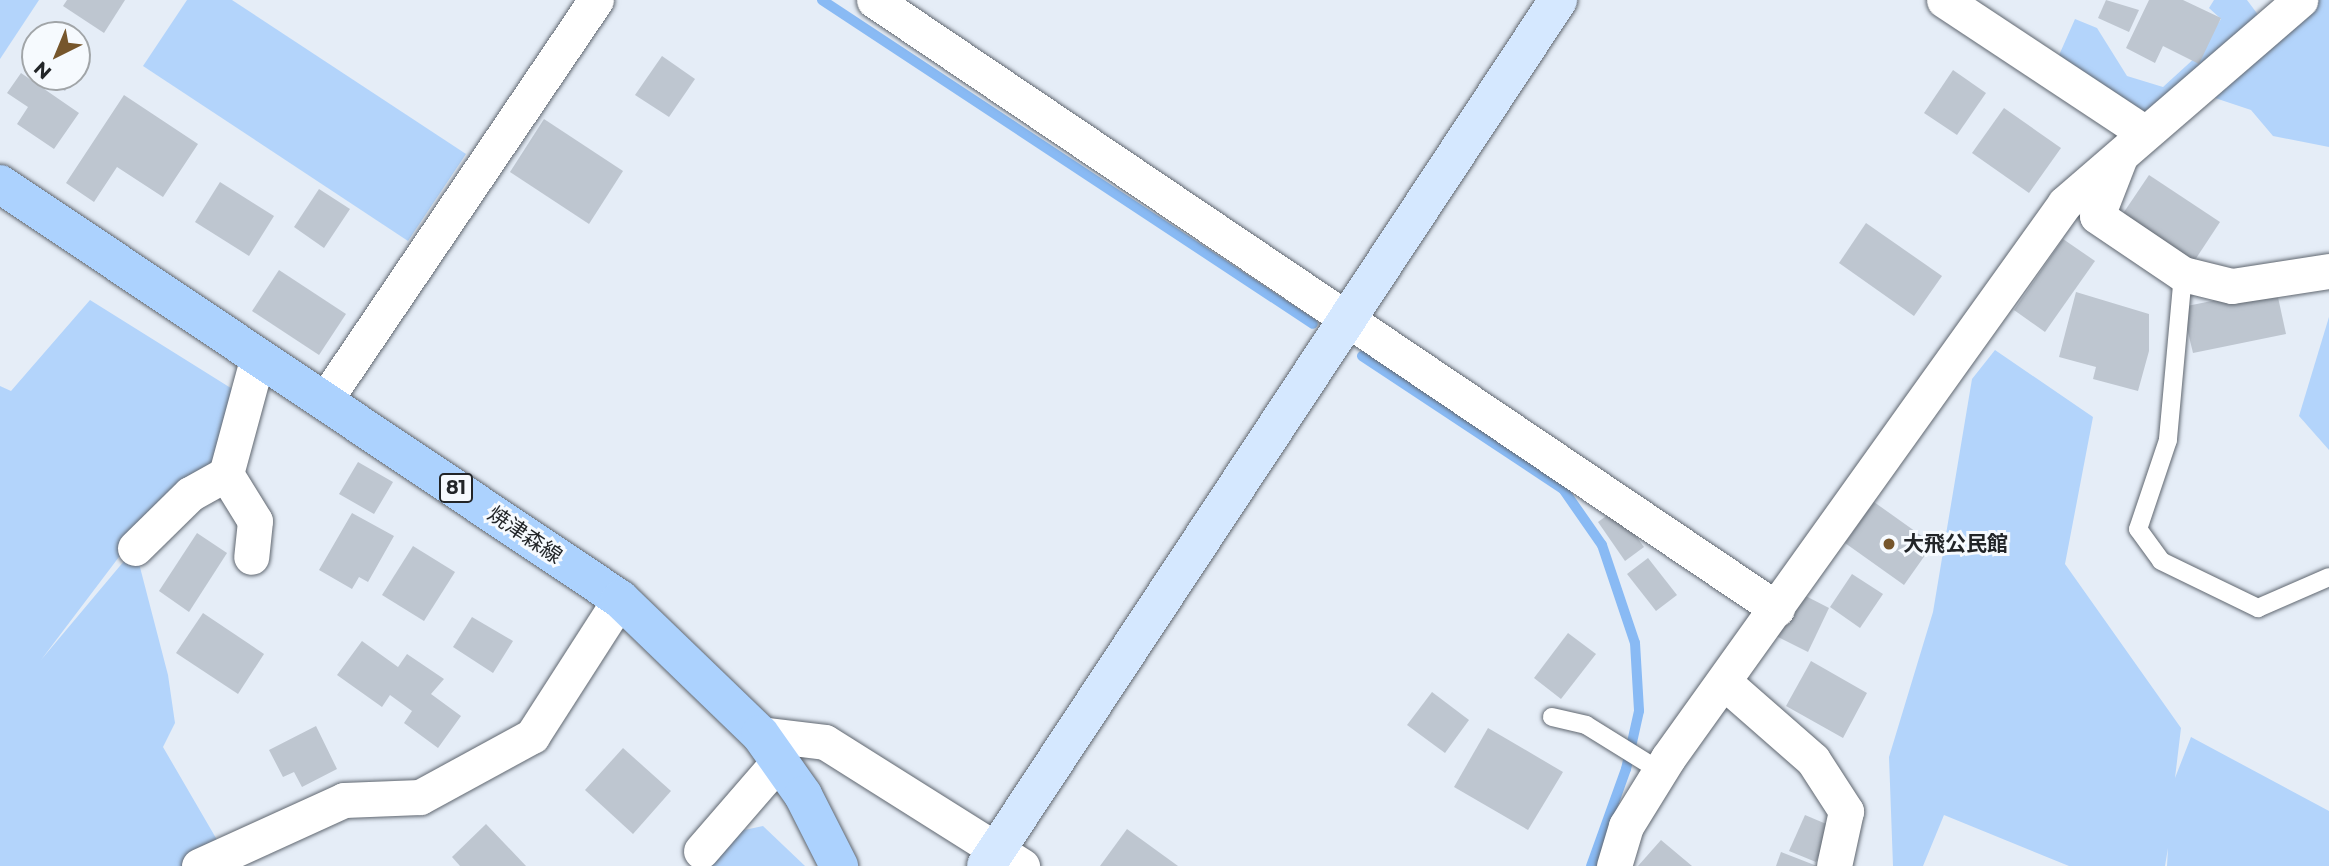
<!DOCTYPE html>
<html>
<head>
<meta charset="utf-8">
<style>
	body { margin:0 }
	#map { position:relative; width:2329px; height:866px; overflow:hidden; background:#e5edf7; font-family:Montserrat,"Noto Sans JP",sans-serif }
	div>[style] { position:absolute }
	[style*='--x'] { left:calc(var(--x)*1px); top:calc(var(--y)*1px); width:calc(var(--w)*1px); rotate:calc(var(--a)*1deg) }
	.green>* { inset:0; background:#b3d4fb }
	.stream>* { height:10px; margin:-5px; padding:0 5px; transform-origin:5px; border-radius:5px; background:#89baf4 }
	.building>* { inset:0; background:#bec6d0 }
	.roads { filter:drop-shadow(0 0 2px #606770) drop-shadow(0 0 2px #606770) }
	.lane>* { height:18px; margin:-9px; padding:0 9px; transform-origin:9px; border-radius:9px; background:#fff }
	.street>* { height:35px; margin:-17.5px; padding:0 17.5px; transform-origin:17.5px; border-radius:17.5px; background:#fff }
	.secondary>* { height:38px; margin:-19px; padding:0 19px; transform-origin:19px; border-radius:19px; background:#d5e8ff }
	.primary>* { height:38px; margin:-19px; padding:0 19px; transform-origin:19px; border-radius:19px; background:#acd2fe }
	.dots>* { width:19px; height:19px; translate:-50% -50%; box-sizing:border-box; border:4px solid #f6fafe; border-radius:50% }
	span { translate:-50% -50%; white-space:nowrap; text-align:center; line-height:1.15; -webkit-text-stroke:6px #f6fafe; paint-order:stroke }
	.shield-label span { padding:2px 5px; background:#f6fafe; border:2px solid; border-radius:5px; -webkit-text-stroke-width:0 }
	.shield-label { font-size:19px; color:#222528; font-weight:700 }
	.street-label { font-size:21px; color:#222528 }
	.poi-label { font-size:21px; color:#222528; font-weight:700 }
	.left { translate:0 -50%; text-align:left }
	.north { position:absolute; left:21px; top:21px; width:70px; height:70px; box-sizing:border-box; background:#f6fafe; border:2px solid #a1a5a8; border-radius:50%; rotate:223deg; font-size:19px; font-weight:700; line-height:28px; text-align:center; color:#222528 }
	.north::after { content:''; display:block; margin:auto; width:24px; height:32px; background:#76562c; clip-path:polygon(50% 0,100% 100%,50% 72%,0 100%) }
</style>
</head>
<body>
<div id="map">
	<div class="green">
		<div style="clip-path:polygon(0 0,39px 0,0 59px)"></div>
		<div style="clip-path:polygon(187px 0,232px 0,466px 154px,408px 241px,143px 66px)"></div>
		<div style="clip-path:polygon(2214px 0,2247px 0,2259px 16px,2142px 131px,2056px 62px,2075px 19px,2097px 28px,2127px 76px,2163px 87px,2197px 56px,2221px 19px,2209px 8px)"></div>
		<div style="clip-path:polygon(2302px 0,2329px 0,2329px 147px,2273px 136px,2251px 110px,2206px 95px)"></div>
		<div style="clip-path:polygon(90px 300px,234px 390px,214px 481px,122px 553px,41px 660px,135px 548px,168px 675px,175px 723px,163px 747px,220px 845px,187px 866px,0 866px,0 386px,11px 391px)"></div>
		<div style="clip-path:polygon(2329px 317px,2329px 450px,2299px 416px)"></div>
		<div style="clip-path:polygon(1995px 350px,2093px 417px,2065px 564px,2181px 728px,2175px 778px,2191px 737px,2329px 811px,2329px 866px,2167px 866px,2168px 848px,2165px 866px,2069px 866px,1944px 815px,1923px 866px,1893px 866px,1889px 757px,1933px 612px,1972px 379px)"></div>
		<div style="clip-path:polygon(763px 826px,805px 866px,704px 866px,726px 834px)"></div>
	</div>
	<div class="stream">
		<div style="--x:822;--y:0;--w:588;--a:33.42"></div>
		<div style="--x:1362;--y:356;--w:241;--a:33.5"></div>
		<div style="--x:1563;--y:489;--w:68;--a:55.1"></div>
		<div style="--x:1602;--y:545;--w:103;--a:71.4"></div>
		<div style="--x:1635;--y:643;--w:68;--a:86.6"></div>
		<div style="--x:1639;--y:711;--w:59;--a:102.6"></div>
		<div style="--x:1626;--y:769;--w:103;--a:109.8"></div>
	</div>
	<div class="building">
		<div style="clip-path:polygon(67px 0,125px 0,104px 33px,63px 6px)"></div>
		<div style="clip-path:polygon(2106px 0,2139px 10px,2129px 32px,2098px 18px)"></div>
		<div style="clip-path:polygon(2149px 0,2183px 0,2221px 18px,2199px 64px,2163px 46px,2155px 63px,2126px 48px)"></div>
		<div style="clip-path:polygon(48px 26px,63px 35px,42px 35px)"></div>
		<div style="clip-path:polygon(77px 44px,90px 53px,77px 72px)"></div>
		<div style="clip-path:polygon(35px 46px,35px 72px,23px 64px)"></div>
		<div style="clip-path:polygon(662px 56px,695px 79px,669px 117px,635px 95px)"></div>
		<div style="clip-path:polygon(1953px 70px,1986px 93px,1957px 135px,1924px 113px)"></div>
		<div style="clip-path:polygon(21px 73px,79px 113px,54px 149px,17px 124px,28px 107px,7px 93px)"></div>
		<div style="clip-path:polygon(43px 77px,74px 77px,65px 91px)"></div>
		<div style="clip-path:polygon(124px 95px,198px 144px,163px 197px,117px 167px,94px 202px,66px 183px)"></div>
		<div style="clip-path:polygon(2004px 108px,2061px 148px,2029px 193px,1972px 153px)"></div>
		<div style="clip-path:polygon(544px 119px,623px 171px,589px 224px,510px 172px)"></div>
		<div style="clip-path:polygon(2149px 175px,2220px 222px,2193px 263px,2122px 215px)"></div>
		<div style="clip-path:polygon(220px 182px,274px 216px,249px 256px,195px 222px)"></div>
		<div style="clip-path:polygon(319px 189px,350px 209px,324px 248px,294px 227px)"></div>
		<div style="clip-path:polygon(1866px 223px,1942px 276px,1914px 316px,1839px 263px)"></div>
		<div style="clip-path:polygon(2063px 239px,2095px 261px,2045px 332px,2014px 310px)"></div>
		<div style="clip-path:polygon(279px 270px,346px 314px,319px 355px,252px 311px)"></div>
		<div style="clip-path:polygon(2276px 288px,2286px 334px,2193px 353px,2182px 307px)"></div>
		<div style="clip-path:polygon(2076px 292px,2149px 314px,2149px 351px,2138px 391px,2093px 379px,2096px 367px,2059px 357px)"></div>
		<div style="clip-path:polygon(358px 462px,393px 482px,374px 514px,339px 494px)"></div>
		<div style="clip-path:polygon(1874px 502px,1933px 544px,1904px 585px,1845px 543px)"></div>
		<div style="clip-path:polygon(1616px 509px,1644px 547px,1625px 561px,1598px 522px)"></div>
		<div style="clip-path:polygon(352px 513px,394px 536px,368px 582px,359px 577px,352px 589px,319px 570px)"></div>
		<div style="clip-path:polygon(197px 533px,227px 553px,189px 612px,159px 591px)"></div>
		<div style="clip-path:polygon(413px 546px,455px 572px,424px 621px,382px 595px)"></div>
		<div style="clip-path:polygon(1648px 558px,1677px 595px,1656px 611px,1627px 574px)"></div>
		<div style="clip-path:polygon(1852px 574px,1883px 594px,1860px 628px,1830px 607px)"></div>
		<div style="clip-path:polygon(1796px 591px,1829px 608px,1808px 652px,1774px 635px)"></div>
		<div style="clip-path:polygon(203px 613px,264px 654px,238px 694px,176px 653px)"></div>
		<div style="clip-path:polygon(472px 617px,513px 641px,493px 673px,453px 647px)"></div>
		<div style="clip-path:polygon(1568px 633px,1596px 654px,1561px 699px,1534px 678px)"></div>
		<div style="clip-path:polygon(362px 641px,398px 667px,407px 654px,444px 679px,431px 694px,461px 716px,438px 748px,404px 723px,412px 711px,390px 695px,382px 707px,337px 675px)"></div>
		<div style="clip-path:polygon(1811px 661px,1867px 693px,1843px 738px,1786px 706px)"></div>
		<div style="clip-path:polygon(1432px 692px,1469px 720px,1445px 753px,1407px 725px)"></div>
		<div style="clip-path:polygon(316px 726px,337px 769px,302px 787px,294px 772px,283px 777px,269px 750px)"></div>
		<div style="clip-path:polygon(1488px 728px,1563px 772px,1528px 830px,1454px 787px)"></div>
		<div style="clip-path:polygon(623px 748px,671px 791px,633px 834px,585px 790px)"></div>
		<div style="clip-path:polygon(1805px 815px,1831px 826px,1816px 862px,1789px 851px)"></div>
		<div style="clip-path:polygon(486px 824px,526px 866px,460px 866px,452px 857px)"></div>
		<div style="clip-path:polygon(1127px 829px,1178px 866px,1100px 866px)"></div>
		<div style="clip-path:polygon(1661px 840px,1692px 866px,1638px 866px)"></div>
		<div style="clip-path:polygon(1781px 852px,1817px 866px,1776px 866px)"></div>
	</div>
	<div class="roads">
		<div class="lane">
			<div style="--x:2183;--y:274;--w:167;--a:95.2"></div>
			<div style="--x:2168;--y:440;--w:94;--a:108.6"></div>
			<div style="--x:2138;--y:529;--w:39;--a:54"></div>
			<div style="--x:2161;--y:561;--w:108;--a:25.9"></div>
			<div style="--x:2258;--y:608;--w:77;--a:-23.6"></div>
			<div style="--x:1552;--y:717;--w:35;--a:13"></div>
			<div style="--x:1586;--y:725;--w:87;--a:31.9"></div>
		</div>
		<div class="street">
			<div style="--x:874;--y:0;--w:1089;--a:34"></div>
			<div style="--x:1944;--y:0;--w:237;--a:33.5"></div>
			<div style="--x:2120;--y:157;--w:63;--a:111.3"></div>
			<div style="--x:2097;--y:216;--w:104;--a:34"></div>
			<div style="--x:2183;--y:274;--w:50;--a:13.8"></div>
			<div style="--x:2232;--y:286;--w:98;--a:-8.8"></div>
			<div style="--x:325;--y:400;--w:483;--a:-55.9"></div>
			<div style="--x:226;--y:474;--w:55;--a:58.3"></div>
			<div style="--x:255;--y:521;--w:36;--a:96"></div>
			<div style="--x:135;--y:548;--w:77;--a:-44.5"></div>
			<div style="--x:190;--y:494;--w:41;--a:-29.1"></div>
			<div style="--x:226;--y:474;--w:122;--a:-74.8"></div>
			<div style="--x:1724;--y:682;--w:118;--a:41.2"></div>
			<div style="--x:1813;--y:760;--w:61;--a:57.1"></div>
			<div style="--x:1846;--y:811;--w:56;--a:102.3"></div>
			<div style="--x:760;--y:734;--w:65;--a:7"></div>
			<div style="--x:825;--y:742;--w:233;--a:32.2"></div>
			<div style="--x:701;--y:851;--w:119;--a:-49.1"></div>
			<div style="--x:199;--y:866;--w:159;--a:-24.5"></div>
			<div style="--x:344;--y:800;--w:76;--a:-2.3"></div>
			<div style="--x:420;--y:797;--w:128;--a:-28.6"></div>
			<div style="--x:532;--y:736;--w:163;--a:-57.3"></div>
			<div style="--x:1614;--y:866;--w:42;--a:-73.3"></div>
			<div style="--x:1626;--y:826;--w:80;--a:-58.3"></div>
			<div style="--x:1668;--y:758;--w:682;--a:-54.42"></div>
			<div style="--x:2065;--y:203;--w:311;--a:-40.8"></div>
		</div>
		<div class="secondary">
			<div style="--x:986;--y:866;--w:1038;--a:-56.55"></div>
		</div>
		<div class="primary">
			<div style="--x:0;--y:184;--w:746;--a:33.8"></div>
			<div style="--x:620;--y:599;--w:194;--a:44"></div>
			<div style="--x:760;--y:734;--w:75;--a:54.8"></div>
			<div style="--x:803;--y:795;--w:80;--a:63.1"></div>
		</div>
	</div>
	<div class="dots">
		<div style="left:1889px;top:544px;background:#76562c"></div>
	</div>
	<div class="shield-label">
		<span style="left:456px;top:488px">81</span>
	</div>
	<div class="street-label">
		<span style="left:525px;top:535px;rotate:34deg">焼津森線</span>
	</div>
	<div class="poi-label">
		<span class="left" style="left:1903px;top:544px">大飛公民館</span>
	</div>
	<div class="north">N</div>
</div>
</body>
</html>
